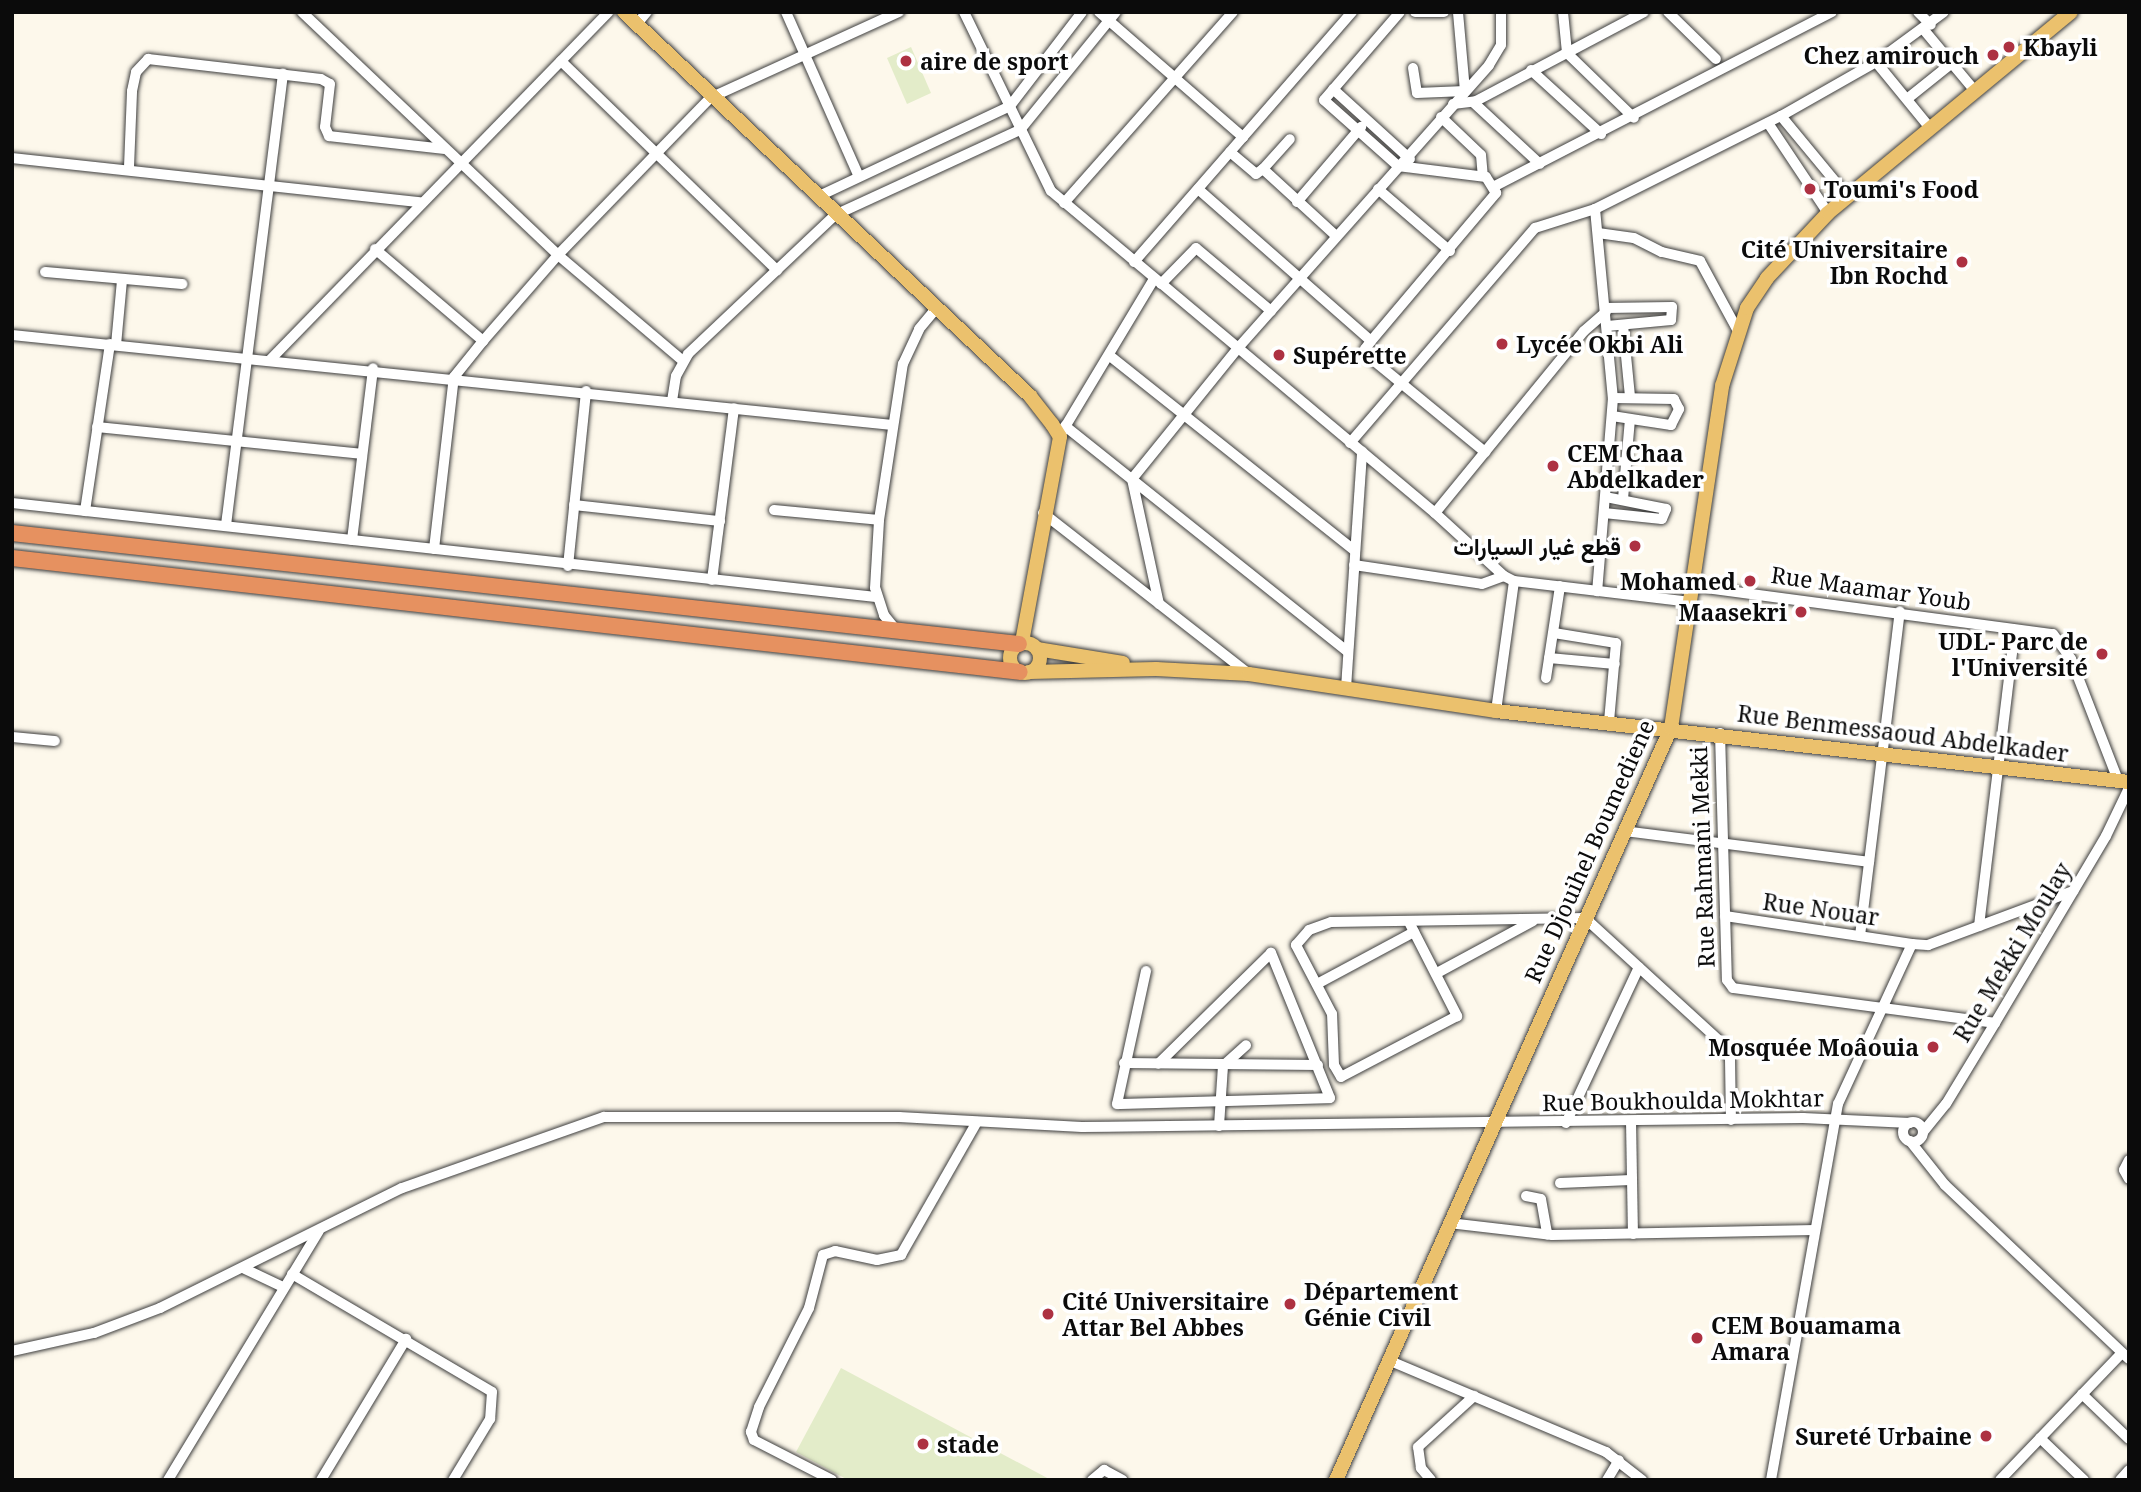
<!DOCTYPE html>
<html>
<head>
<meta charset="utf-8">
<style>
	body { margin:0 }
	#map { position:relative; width:2141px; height:1492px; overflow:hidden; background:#fdf8eb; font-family:"Noto Serif",Vazirmatn,serif }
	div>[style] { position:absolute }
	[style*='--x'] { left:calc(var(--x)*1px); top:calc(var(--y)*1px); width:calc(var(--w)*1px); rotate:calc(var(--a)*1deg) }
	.pitch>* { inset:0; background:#e3ecc9 }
	.roads { filter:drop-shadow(0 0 2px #3e3e3e) drop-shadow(0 0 2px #3e3e3e) }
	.minor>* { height:10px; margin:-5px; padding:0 5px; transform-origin:5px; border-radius:5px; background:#fff }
	.minor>.ring { margin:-5px; padding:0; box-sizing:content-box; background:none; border:10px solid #fff; border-radius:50% }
	.major>* { height:14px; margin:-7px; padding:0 7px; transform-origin:7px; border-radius:7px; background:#ebc16d }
	.major>.ring { margin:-7px; padding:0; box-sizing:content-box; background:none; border:14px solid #ebc16d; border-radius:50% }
	.highway>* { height:16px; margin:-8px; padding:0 8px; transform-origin:8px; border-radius:8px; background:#e69160 }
	.dots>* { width:19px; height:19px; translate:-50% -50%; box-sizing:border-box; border:4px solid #fff; border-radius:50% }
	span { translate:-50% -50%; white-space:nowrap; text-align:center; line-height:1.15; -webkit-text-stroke:7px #fff; paint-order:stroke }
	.poi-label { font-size:23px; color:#0b0b0b; font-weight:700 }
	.left { translate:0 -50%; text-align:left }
	.right { translate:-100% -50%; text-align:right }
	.street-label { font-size:23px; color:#0b0b0b }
	.frame { position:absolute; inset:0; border:14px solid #0b0b0b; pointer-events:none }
</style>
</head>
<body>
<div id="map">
	<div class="pitch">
		<div style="clip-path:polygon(911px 47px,931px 93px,907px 104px,887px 58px)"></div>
		<div style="clip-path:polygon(841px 1368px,1051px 1480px,848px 1480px,796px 1452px)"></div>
	</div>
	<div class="roads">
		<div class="minor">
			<div style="--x:302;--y:12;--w:353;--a:43.5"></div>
			<div style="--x:558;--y:255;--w:164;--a:40.3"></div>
			<div style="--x:786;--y:12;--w:180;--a:66.1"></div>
			<div style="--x:964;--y:12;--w:199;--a:64.1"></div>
			<div style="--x:1051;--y:191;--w:501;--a:39.98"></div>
			<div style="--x:1435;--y:513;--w:93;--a:42.4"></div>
			<div style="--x:1504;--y:576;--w:11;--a:27"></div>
			<div style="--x:1514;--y:581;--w:176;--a:6.8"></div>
			<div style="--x:1099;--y:12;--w:191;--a:41"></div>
			<div style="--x:1415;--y:12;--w:29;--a:0"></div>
			<div style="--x:1563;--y:12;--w:41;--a:84.4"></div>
			<div style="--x:1567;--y:53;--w:93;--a:44.1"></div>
			<div style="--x:1668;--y:12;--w:67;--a:44.4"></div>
			<div style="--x:1918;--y:12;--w:18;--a:45"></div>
			<div style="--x:636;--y:25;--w:17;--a:-50"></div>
			<div style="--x:1924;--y:30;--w:80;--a:50.1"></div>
			<div style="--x:561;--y:61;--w:301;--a:44.1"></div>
			<div style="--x:1876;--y:62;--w:85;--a:50.7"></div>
			<div style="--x:1413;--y:68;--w:25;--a:81"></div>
			<div style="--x:1417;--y:93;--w:48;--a:-2.4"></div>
			<div style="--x:1465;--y:91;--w:79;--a:-95.1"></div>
			<div style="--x:1531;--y:70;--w:95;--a:42.4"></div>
			<div style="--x:1333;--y:89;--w:104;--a:42.3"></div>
			<div style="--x:1907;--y:99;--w:58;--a:-38.7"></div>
			<div style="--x:1473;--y:102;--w:91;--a:42.8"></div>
			<div style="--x:1453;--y:104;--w:23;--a:-7"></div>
			<div style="--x:1476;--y:101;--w:190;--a:-27.9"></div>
			<div style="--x:1781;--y:116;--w:105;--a:50.4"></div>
			<div style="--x:1441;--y:117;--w:55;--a:43.5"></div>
			<div style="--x:1481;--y:155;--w:21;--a:85"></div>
			<div style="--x:1768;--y:123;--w:108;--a:56.3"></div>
			<div style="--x:1230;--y:152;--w:34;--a:40"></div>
			<div style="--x:1256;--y:174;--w:9;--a:-36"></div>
			<div style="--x:1263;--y:169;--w:99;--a:42.5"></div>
			<div style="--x:12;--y:158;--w:410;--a:6.2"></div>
			<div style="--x:129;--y:167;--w:76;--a:-87.7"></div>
			<div style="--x:132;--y:91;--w:19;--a:-78"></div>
			<div style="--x:136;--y:72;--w:18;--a:-47"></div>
			<div style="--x:148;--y:59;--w:174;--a:6.6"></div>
			<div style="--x:321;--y:79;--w:10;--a:29"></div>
			<div style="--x:330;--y:84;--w:43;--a:96.6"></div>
			<div style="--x:325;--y:127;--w:10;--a:66"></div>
			<div style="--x:329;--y:136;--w:116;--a:6.4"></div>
			<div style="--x:1263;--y:169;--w:40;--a:-48"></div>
			<div style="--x:1495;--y:186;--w:379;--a:-27.3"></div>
			<div style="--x:1198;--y:189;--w:230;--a:41.3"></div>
			<div style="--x:1371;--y:341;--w:194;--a:-49.8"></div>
			<div style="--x:1496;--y:193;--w:19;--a:-122"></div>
			<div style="--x:1486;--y:177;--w:89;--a:-172.9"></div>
			<div style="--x:1398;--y:166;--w:99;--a:-138.3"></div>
			<div style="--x:1324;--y:100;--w:116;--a:-49.2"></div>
			<div style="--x:1378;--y:189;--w:95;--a:40.7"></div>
			<div style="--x:817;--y:197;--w:213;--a:-25.2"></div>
			<div style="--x:1010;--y:106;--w:118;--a:-52.5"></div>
			<div style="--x:1297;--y:202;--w:99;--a:-49.5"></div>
			<div style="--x:1064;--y:203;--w:255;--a:-48.5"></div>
			<div style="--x:1595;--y:209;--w:190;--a:84.6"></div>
			<div style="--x:1613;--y:398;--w:194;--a:94.7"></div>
			<div style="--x:1598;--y:233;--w:36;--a:8"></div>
			<div style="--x:1634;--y:238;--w:31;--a:27"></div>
			<div style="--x:1662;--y:252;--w:39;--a:13"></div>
			<div style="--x:1700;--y:261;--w:80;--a:61.5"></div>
			<div style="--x:375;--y:249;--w:142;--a:40.4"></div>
			<div style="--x:1134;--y:262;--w:332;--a:-48.9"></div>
			<div style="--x:45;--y:272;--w:138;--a:5"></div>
			<div style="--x:1161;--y:284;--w:50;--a:-45.8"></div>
			<div style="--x:1196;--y:248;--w:98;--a:40"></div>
			<div style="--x:1605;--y:308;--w:67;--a:-0.9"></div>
			<div style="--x:1672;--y:307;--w:13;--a:94"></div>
			<div style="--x:1671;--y:320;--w:64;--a:174.6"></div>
			<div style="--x:1623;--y:325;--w:72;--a:84.4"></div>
			<div style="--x:12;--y:335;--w:885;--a:5.84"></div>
			<div style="--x:1371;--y:341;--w:10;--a:127"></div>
			<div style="--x:1365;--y:349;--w:6;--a:72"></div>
			<div style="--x:1367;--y:355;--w:153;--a:39.4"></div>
			<div style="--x:116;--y:345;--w:65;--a:-84.7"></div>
			<div style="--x:1110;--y:356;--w:313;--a:38.5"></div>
			<div style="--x:271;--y:359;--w:484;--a:-45.8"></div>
			<div style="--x:672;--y:401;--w:25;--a:-81"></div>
			<div style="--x:676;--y:376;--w:25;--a:-61"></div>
			<div style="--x:688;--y:354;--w:202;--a:-43.4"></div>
			<div style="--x:835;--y:215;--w:204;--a:-24.7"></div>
			<div style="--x:1020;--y:130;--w:152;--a:-50.9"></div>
			<div style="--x:1612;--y:416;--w:60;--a:8.7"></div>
			<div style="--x:1671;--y:425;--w:18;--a:-63"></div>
			<div style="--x:1679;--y:409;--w:11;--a:-117"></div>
			<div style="--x:1674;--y:399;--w:61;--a:-179.1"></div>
			<div style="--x:1065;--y:426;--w:362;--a:38.6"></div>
			<div style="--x:97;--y:427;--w:265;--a:5.8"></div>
			<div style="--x:1062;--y:432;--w:179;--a:-59"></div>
			<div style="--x:1350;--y:443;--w:284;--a:-49.3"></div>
			<div style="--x:1535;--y:228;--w:63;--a:-17.6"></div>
			<div style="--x:1595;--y:209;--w:208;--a:-26.6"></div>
			<div style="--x:1781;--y:116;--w:109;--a:-29.6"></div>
			<div style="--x:1876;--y:62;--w:84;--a:-36.3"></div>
			<div style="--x:1623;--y:499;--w:80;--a:-85"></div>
			<div style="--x:12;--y:503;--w:869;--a:6.21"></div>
			<div style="--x:574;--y:505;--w:147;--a:6.3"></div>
			<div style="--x:774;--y:510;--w:105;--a:5.4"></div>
			<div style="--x:85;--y:511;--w:169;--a:-81.5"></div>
			<div style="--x:1043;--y:513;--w:261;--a:38"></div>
			<div style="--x:1435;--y:513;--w:235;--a:-50.7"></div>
			<div style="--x:1584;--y:331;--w:29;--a:-41"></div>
			<div style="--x:1604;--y:513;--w:58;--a:5.9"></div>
			<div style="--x:1662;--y:519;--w:11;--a:-68"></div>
			<div style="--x:1666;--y:509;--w:61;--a:-168.7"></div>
			<div style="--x:226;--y:525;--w:455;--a:-82.8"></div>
			<div style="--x:352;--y:540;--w:173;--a:-83"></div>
			<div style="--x:434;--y:549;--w:173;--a:-83.4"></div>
			<div style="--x:454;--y:377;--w:46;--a:-51.1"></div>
			<div style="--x:483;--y:341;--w:114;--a:-48.9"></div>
			<div style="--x:558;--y:255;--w:219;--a:-45.9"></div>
			<div style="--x:710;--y:98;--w:208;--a:-24.5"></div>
			<div style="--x:1354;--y:565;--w:129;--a:8.4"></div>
			<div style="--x:1482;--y:584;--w:23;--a:-20"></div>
			<div style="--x:568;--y:566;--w:176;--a:-84.1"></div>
			<div style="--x:712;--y:580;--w:173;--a:-82.7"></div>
			<div style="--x:1691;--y:586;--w:365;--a:7.6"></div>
			<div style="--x:2053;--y:634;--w:31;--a:54"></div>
			<div style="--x:2071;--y:659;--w:133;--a:68.8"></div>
			<div style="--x:1159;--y:604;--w:128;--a:-102.2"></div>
			<div style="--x:1132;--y:479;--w:169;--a:-51"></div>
			<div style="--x:1238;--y:348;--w:378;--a:-48.4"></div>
			<div style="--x:1489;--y:65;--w:23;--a:-59"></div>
			<div style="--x:1501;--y:45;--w:33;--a:-90"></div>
			<div style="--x:896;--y:630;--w:19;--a:-129"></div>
			<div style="--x:884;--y:615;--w:28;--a:-108"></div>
			<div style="--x:875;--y:588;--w:68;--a:-86.6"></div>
			<div style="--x:879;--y:520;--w:158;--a:-81.3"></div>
			<div style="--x:903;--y:364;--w:38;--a:-65"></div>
			<div style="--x:919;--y:329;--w:26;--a:-50"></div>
			<div style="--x:1554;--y:633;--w:63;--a:9.2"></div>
			<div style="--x:1616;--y:643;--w:78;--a:95.1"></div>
			<div style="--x:1549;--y:658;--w:66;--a:5.2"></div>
			<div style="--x:1546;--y:678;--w:93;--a:-81.3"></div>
			<div style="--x:1346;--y:688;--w:237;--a:-86.1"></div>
			<div style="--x:1496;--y:711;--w:131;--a:-82.1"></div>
			<div style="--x:1720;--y:733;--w:247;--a:88.4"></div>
			<div style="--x:1727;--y:980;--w:10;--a:53"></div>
			<div style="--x:1733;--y:988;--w:264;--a:7.6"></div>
			<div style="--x:12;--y:737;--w:43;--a:5.3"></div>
			<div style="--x:1624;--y:831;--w:247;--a:7.2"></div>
			<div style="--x:1725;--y:916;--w:189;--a:8.5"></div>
			<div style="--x:1409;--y:922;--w:106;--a:62.9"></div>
			<div style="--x:1457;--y:1016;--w:131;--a:152.3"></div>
			<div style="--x:1341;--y:1077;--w:14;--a:-120"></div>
			<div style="--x:1334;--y:1065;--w:51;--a:-92.2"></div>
			<div style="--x:1332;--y:1014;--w:78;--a:-117.6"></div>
			<div style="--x:1296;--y:945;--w:20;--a:-49"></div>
			<div style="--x:1309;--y:930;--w:23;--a:-20"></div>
			<div style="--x:1331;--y:922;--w:254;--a:-0.9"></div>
			<div style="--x:1585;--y:918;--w:187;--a:42.4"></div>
			<div style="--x:1723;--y:1044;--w:17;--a:65"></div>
			<div style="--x:1730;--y:1059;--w:61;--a:89.1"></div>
			<div style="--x:1979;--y:926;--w:298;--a:-83.1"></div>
			<div style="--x:1860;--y:936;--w:327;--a:-83"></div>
			<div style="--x:1146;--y:971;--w:136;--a:102.3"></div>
			<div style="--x:1117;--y:1104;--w:213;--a:-1.6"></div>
			<div style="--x:1330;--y:1098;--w:157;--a:-112.1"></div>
			<div style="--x:1271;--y:953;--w:158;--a:135.5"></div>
			<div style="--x:1437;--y:973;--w:109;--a:-28.4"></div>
			<div style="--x:1317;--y:984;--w:110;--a:-28.2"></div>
			<div style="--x:1124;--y:1063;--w:194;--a:0.6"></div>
			<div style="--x:1631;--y:1121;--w:113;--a:89"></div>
			<div class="ring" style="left:1903px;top:1122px;width:10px;height:10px"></div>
			<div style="--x:1566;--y:1123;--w:172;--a:-64.9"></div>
			<div style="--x:1219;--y:1126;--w:60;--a:-86.2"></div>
			<div style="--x:1223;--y:1066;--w:31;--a:-42"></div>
			<div style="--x:1923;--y:1132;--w:36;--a:-51"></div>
			<div style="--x:1946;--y:1104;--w:95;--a:-58.8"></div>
			<div style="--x:1995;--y:1023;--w:217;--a:-59.3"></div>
			<div style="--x:2106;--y:836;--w:53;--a:-64.4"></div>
			<div style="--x:1910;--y:1141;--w:56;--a:51.5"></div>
			<div style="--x:1945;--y:1185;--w:253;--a:43.4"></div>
			<div style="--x:2129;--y:1160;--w:11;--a:117"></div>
			<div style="--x:2124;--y:1170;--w:10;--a:61"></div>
			<div style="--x:1560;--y:1183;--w:71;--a:-2.4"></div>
			<div style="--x:1526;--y:1196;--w:15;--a:11"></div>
			<div style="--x:1541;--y:1199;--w:36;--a:80"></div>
			<div style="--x:1449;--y:1223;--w:104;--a:6.6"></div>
			<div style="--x:1552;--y:1235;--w:263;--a:-1.1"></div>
			<div style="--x:245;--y:1269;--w:42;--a:25.3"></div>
			<div style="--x:292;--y:1274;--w:232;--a:30.5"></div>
			<div style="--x:492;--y:1392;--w:27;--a:94"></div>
			<div style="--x:490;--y:1419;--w:71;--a:121.2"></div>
			<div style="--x:12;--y:1351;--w:84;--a:-12.4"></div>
			<div style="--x:94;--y:1333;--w:71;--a:-20.7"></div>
			<div style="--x:160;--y:1308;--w:270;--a:-26.4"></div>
			<div style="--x:402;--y:1188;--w:214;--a:-19.4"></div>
			<div style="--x:604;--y:1117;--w:295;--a:0"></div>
			<div style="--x:899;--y:1117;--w:183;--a:3.1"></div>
			<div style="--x:1082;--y:1127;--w:721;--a:-0.72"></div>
			<div style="--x:1803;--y:1118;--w:107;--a:2.7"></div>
			<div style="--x:1388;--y:1360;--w:237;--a:22.9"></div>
			<div style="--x:1606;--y:1452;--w:46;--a:37.9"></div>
			<div style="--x:2082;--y:1394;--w:65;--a:43.8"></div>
			<div style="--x:2040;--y:1438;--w:61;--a:43.7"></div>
			<div style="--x:168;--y:1480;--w:291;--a:-58.8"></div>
			<div style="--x:321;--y:1480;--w:165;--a:-58.9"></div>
			<div style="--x:832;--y:1480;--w:88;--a:-152.9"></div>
			<div style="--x:754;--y:1440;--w:9;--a:-111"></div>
			<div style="--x:751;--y:1432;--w:26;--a:-72"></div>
			<div style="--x:759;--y:1407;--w:111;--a:-63.2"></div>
			<div style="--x:809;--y:1308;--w:55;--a:-75.2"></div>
			<div style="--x:823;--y:1255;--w:13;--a:-18"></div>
			<div style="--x:835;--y:1251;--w:43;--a:12.1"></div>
			<div style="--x:877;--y:1260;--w:25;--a:-12"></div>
			<div style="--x:901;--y:1255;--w:153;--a:-60.3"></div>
			<div style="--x:1092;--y:1480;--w:16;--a:-40"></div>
			<div style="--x:1104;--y:1470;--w:21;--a:28"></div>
			<div style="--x:1431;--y:1480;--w:16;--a:-130"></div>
			<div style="--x:1421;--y:1468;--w:21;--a:-98"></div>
			<div style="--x:1418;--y:1447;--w:76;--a:-42.3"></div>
			<div style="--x:1607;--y:1480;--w:23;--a:-59"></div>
			<div style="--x:1771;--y:1480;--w:382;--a:-79.9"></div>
			<div style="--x:1838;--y:1104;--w:176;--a:-65.2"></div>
			<div style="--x:1912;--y:944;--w:16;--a:4"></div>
			<div style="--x:1928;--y:945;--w:155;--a:-20.4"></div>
			<div style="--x:2000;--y:1480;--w:176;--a:-46.2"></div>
			<div style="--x:2120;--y:1480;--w:13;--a:-48"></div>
		</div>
		<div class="major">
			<div style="--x:624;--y:12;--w:559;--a:43.4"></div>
			<div style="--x:1030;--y:396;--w:36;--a:52"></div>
			<div style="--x:1052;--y:424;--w:15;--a:58"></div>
			<div style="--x:1060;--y:437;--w:209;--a:100.5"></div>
			<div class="ring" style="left:1010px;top:643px;width:16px;height:16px"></div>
			<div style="--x:1037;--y:649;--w:87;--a:9.2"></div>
			<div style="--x:1029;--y:672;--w:127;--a:-1.4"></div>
			<div style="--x:1156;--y:669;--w:93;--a:3.1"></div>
			<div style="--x:1249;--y:674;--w:250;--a:8.5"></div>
			<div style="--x:1496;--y:711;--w:637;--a:6.4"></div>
			<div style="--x:1336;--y:1480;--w:823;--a:-65.99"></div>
			<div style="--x:1671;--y:728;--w:346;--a:-81.5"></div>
			<div style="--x:1722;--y:386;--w:82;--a:-72.2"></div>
			<div style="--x:1747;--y:308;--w:36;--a:-56"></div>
			<div style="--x:1767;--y:278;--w:89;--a:-46.8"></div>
			<div style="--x:1828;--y:213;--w:315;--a:-39.6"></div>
		</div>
		<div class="highway">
			<div style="--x:12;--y:533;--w:1013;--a:6.29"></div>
			<div style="--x:12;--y:558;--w:1014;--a:6.45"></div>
		</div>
	</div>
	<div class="dots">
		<div style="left:2009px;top:47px;background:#ad3142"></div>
		<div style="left:1993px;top:55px;background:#ad3142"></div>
		<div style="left:906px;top:61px;background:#ad3142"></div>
		<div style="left:1810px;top:189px;background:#ad3142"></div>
		<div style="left:1962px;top:262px;background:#ad3142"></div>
		<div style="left:1502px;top:344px;background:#ad3142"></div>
		<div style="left:1279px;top:355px;background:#ad3142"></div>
		<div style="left:1553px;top:466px;background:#ad3142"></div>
		<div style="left:1635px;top:546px;background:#ad3142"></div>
		<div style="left:1750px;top:581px;background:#ad3142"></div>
		<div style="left:1801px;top:612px;background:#ad3142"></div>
		<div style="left:2102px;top:654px;background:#ad3142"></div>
		<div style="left:1933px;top:1047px;background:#ad3142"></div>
		<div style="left:1290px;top:1304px;background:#ad3142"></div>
		<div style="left:1048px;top:1314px;background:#ad3142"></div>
		<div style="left:1697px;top:1338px;background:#ad3142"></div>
		<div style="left:1986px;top:1436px;background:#ad3142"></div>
		<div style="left:923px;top:1444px;background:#ad3142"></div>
	</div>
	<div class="poi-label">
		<span class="left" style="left:2023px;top:47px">Kbayli</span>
		<span class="right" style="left:1979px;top:55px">Chez amirouch</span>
		<span class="left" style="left:920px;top:61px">aire de sport</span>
		<span class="left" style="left:1824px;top:189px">Toumi's Food</span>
		<span class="right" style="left:1948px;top:262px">Cité Universitaire<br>Ibn Rochd</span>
		<span class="left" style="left:1516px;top:344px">Lycée Okbi Ali</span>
		<span class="left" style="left:1293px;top:355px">Supérette</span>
		<span class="left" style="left:1567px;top:466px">CEM Chaa<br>Abdelkader</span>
		<span class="right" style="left:1621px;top:546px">قطع غيار السيارات</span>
		<span class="right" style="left:1736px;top:581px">Mohamed</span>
		<span class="right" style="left:1787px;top:612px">Maasekri</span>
		<span class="right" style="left:2088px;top:654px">UDL- Parc de<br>l'Université</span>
		<span class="right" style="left:1919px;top:1047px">Mosquée Moâouia</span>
		<span class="left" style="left:1304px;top:1304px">Département<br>Génie Civil</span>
		<span class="left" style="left:1062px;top:1314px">Cité Universitaire<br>Attar Bel Abbes</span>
		<span class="left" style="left:1711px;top:1338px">CEM Bouamama<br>Amara</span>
		<span class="right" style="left:1972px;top:1436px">Sureté Urbaine</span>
		<span class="left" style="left:937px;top:1444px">stade</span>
	</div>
	<div class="street-label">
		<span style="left:1871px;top:588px;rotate:8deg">Rue Maamar Youb</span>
		<span style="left:1903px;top:733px;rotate:7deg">Rue Benmessaoud Abdelkader</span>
		<span style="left:1589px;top:851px;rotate:-66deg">Rue Djouihel Boumediene</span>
		<span style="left:1702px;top:857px;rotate:-92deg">Rue Rahmani Mekki</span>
		<span style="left:1821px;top:909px;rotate:8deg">Rue Nouar</span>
		<span style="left:2012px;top:952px;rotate:-59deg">Rue Mekki Moulay</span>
		<span style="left:1683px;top:1100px;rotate:-1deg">Rue Boukhoulda Mokhtar</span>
	</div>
	<div class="frame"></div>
</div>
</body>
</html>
